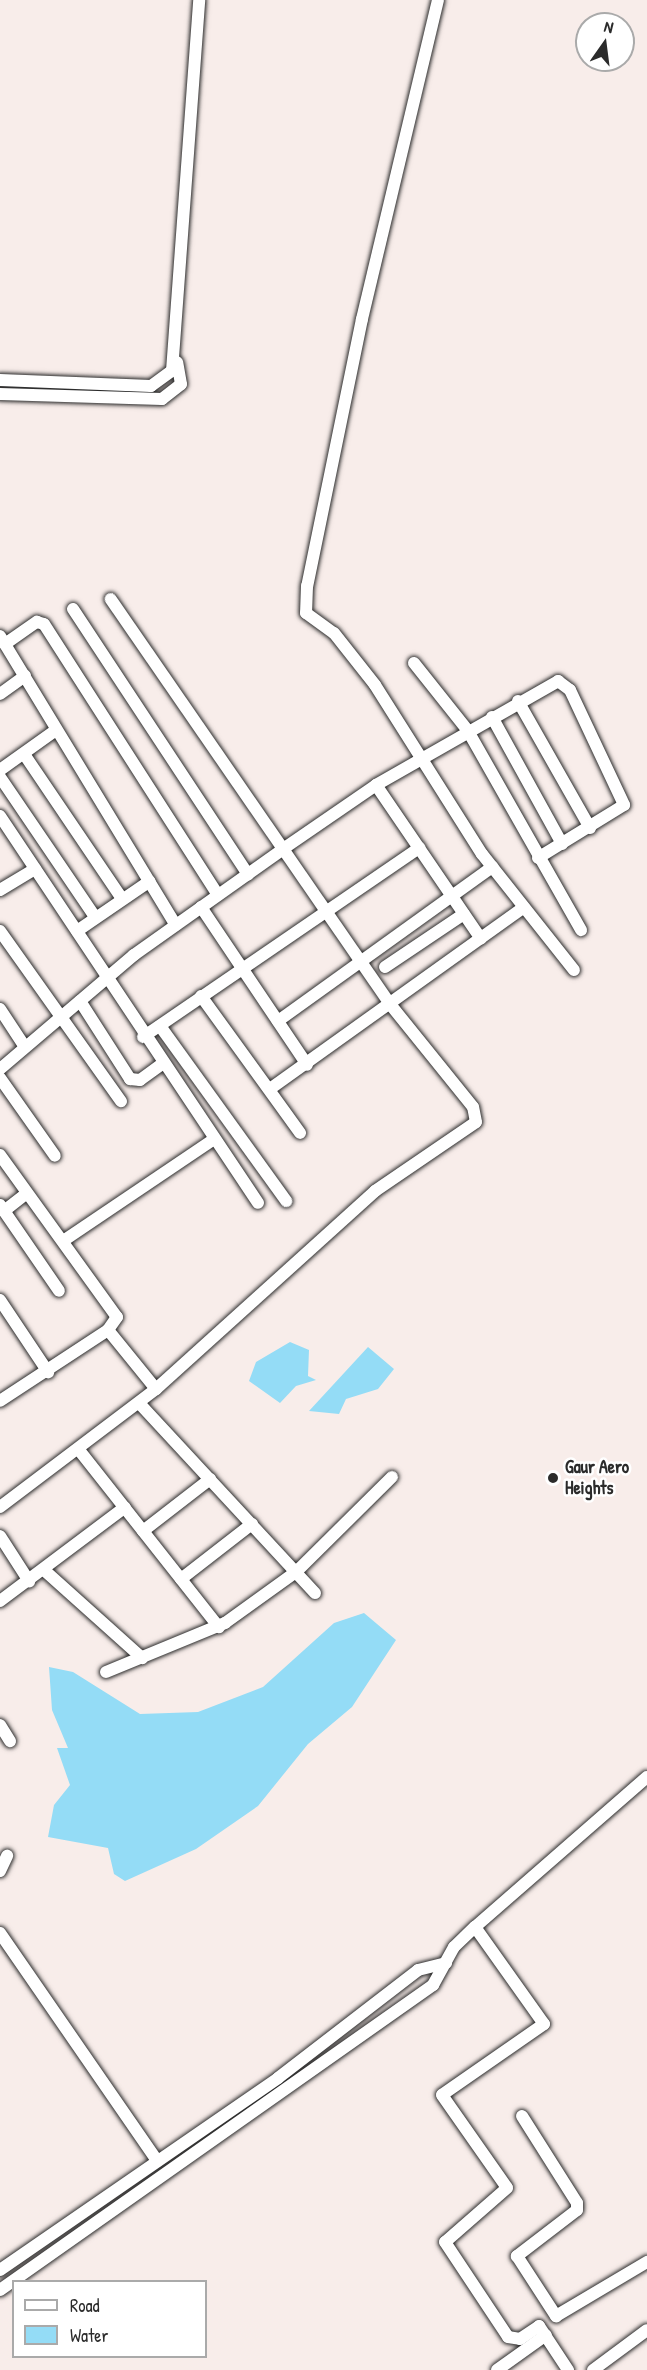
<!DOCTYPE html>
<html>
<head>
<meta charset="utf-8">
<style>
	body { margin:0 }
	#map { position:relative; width:647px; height:2370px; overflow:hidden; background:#f8edea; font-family:"Patrick Hand",sans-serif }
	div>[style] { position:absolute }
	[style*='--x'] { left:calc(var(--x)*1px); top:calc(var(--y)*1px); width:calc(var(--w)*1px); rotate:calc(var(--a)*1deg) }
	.water>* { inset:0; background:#94dcf6 }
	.roads { filter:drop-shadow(0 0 2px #2b2b2b) drop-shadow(0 0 2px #2b2b2b) }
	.street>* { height:12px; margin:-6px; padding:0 6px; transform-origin:6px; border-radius:6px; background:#fff }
	.dots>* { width:16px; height:16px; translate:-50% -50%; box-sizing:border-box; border:3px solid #fff; border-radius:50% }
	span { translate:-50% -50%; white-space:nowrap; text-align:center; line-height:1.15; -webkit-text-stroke:5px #fff; paint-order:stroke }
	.poi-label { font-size:18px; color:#2b2b2b; font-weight:700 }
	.left { translate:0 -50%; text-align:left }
	.legend { position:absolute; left:12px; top:2280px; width:195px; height:78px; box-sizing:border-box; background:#fff; border:2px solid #aaa; margin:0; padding:8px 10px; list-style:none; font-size:18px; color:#2b2b2b }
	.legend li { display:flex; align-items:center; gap:12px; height:30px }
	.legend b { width:30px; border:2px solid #aaa }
	.north { position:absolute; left:575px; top:12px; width:60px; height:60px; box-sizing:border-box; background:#fff; border:2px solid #aaa; border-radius:50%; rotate:14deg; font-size:16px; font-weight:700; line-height:24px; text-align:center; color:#2b2b2b }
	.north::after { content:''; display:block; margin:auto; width:21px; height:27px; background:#2b2b2b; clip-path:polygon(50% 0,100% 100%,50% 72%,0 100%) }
</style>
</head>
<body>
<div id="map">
	<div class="water">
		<div style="clip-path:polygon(290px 1342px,309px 1350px,308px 1376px,316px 1380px,296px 1386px,280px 1403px,249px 1381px,256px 1362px)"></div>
		<div style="clip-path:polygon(368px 1347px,394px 1369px,378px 1389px,346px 1399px,339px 1414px,309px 1411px)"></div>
		<div style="clip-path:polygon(364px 1613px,396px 1640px,352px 1707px,308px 1744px,258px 1806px,196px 1849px,125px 1881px,114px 1874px,108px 1848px,48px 1837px,54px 1805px,70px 1785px,57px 1748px,68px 1748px,52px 1710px,49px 1667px,73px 1672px,140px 1714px,198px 1712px,263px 1687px,334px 1623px)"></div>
	</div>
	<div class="roads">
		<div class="street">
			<div style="--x:438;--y:0;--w:328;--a:103.4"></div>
			<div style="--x:362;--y:319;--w:273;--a:101.6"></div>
			<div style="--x:307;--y:586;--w:27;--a:92"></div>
			<div style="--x:306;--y:613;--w:34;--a:36"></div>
			<div style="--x:334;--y:633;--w:66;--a:51.7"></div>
			<div style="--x:375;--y:685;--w:200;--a:57.7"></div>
			<div style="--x:482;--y:854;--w:148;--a:51.6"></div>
			<div style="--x:0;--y:380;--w:151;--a:2.3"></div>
			<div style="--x:151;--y:386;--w:26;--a:-36"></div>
			<div style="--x:172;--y:371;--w:372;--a:-85.8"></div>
			<div style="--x:0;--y:394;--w:162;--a:1.8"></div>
			<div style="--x:162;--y:399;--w:24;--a:-38"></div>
			<div style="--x:181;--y:384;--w:22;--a:-100"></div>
			<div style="--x:73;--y:609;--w:318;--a:56.6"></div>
			<div style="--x:0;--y:636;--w:338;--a:58.7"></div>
			<div style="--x:5;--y:644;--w:39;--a:-35"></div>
			<div style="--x:37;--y:622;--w:7;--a:16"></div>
			<div style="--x:44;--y:624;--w:322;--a:57.3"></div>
			<div style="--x:414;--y:663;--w:87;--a:51.5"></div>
			<div style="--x:468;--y:731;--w:229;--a:60.4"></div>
			<div style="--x:0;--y:694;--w:31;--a:-36"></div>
			<div style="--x:518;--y:701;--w:146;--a:60.4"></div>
			<div style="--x:492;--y:717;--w:145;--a:61.1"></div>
			<div style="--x:24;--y:754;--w:175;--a:55.9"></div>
			<div style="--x:0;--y:770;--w:69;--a:-35.5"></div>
			<div style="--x:0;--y:777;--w:169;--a:55.8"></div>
			<div style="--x:376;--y:785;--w:186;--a:55.7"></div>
			<div style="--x:0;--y:816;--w:465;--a:56.3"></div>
			<div style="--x:0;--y:890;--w:41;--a:-31"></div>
			<div style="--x:201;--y:907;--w:190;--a:56.1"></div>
			<div style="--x:0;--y:931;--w:209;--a:54.6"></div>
			<div style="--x:77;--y:931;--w:88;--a:-34.4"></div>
			<div style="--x:385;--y:967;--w:95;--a:-33.9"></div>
			<div style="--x:201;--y:996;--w:169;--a:54.1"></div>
			<div style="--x:80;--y:1001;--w:93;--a:57.3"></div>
			<div style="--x:130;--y:1079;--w:10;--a:6"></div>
			<div style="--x:140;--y:1080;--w:27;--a:-36"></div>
			<div style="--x:0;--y:1009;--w:45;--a:56.7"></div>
			<div style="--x:278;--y:1021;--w:264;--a:-35.7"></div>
			<div style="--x:160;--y:1026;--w:216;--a:54.2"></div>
			<div style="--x:143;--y:1037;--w:335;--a:-34.4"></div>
			<div style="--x:0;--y:1069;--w:176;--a:-40.4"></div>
			<div style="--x:134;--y:955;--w:183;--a:-35.4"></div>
			<div style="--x:283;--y:849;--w:113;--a:-34.5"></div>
			<div style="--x:376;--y:785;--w:210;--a:-29.7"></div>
			<div style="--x:558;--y:681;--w:15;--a:37"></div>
			<div style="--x:570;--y:690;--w:127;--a:64.8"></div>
			<div style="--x:624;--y:805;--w:101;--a:148.4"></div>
			<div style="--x:0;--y:1078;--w:95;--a:54.8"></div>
			<div style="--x:270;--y:1089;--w:312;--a:-35.6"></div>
			<div style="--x:0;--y:1155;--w:200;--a:54.2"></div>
			<div style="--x:117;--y:1317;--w:16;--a:125"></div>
			<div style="--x:108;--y:1330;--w:129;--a:146.7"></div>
			<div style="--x:0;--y:1205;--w:104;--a:55.5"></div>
			<div style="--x:4;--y:1211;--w:29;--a:-38"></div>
			<div style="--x:63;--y:1241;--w:182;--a:-34"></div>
			<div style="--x:0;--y:1300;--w:87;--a:56.3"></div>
			<div style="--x:108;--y:1330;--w:76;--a:50.9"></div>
			<div style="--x:139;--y:1403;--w:259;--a:47.2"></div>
			<div style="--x:79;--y:1450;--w:226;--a:51.7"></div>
			<div style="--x:0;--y:1507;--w:196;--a:-37.1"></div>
			<div style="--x:156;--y:1389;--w:295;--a:-42.1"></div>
			<div style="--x:375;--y:1191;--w:122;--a:-34.3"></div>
			<div style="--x:476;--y:1122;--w:15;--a:-101"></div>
			<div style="--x:473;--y:1107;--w:132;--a:-128.9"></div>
			<div style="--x:390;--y:1004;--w:492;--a:-124.6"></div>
			<div style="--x:143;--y:1531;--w:85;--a:-37.8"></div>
			<div style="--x:0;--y:1536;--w:54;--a:57.2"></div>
			<div style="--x:44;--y:1570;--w:132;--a:41.9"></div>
			<div style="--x:181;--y:1579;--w:90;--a:-37.8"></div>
			<div style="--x:0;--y:1601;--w:156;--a:-36.9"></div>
			<div style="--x:106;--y:1672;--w:129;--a:-22.4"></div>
			<div style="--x:225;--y:1623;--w:87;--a:-35.7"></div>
			<div style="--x:296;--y:1572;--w:135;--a:-44.7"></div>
			<div style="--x:0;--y:1725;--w:19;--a:58"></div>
			<div style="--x:0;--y:1871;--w:17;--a:-65"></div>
			<div style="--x:475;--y:1927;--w:119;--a:54.6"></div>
			<div style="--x:544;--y:2024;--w:124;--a:145.2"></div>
			<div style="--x:442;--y:2095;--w:113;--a:55"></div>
			<div style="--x:507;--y:2188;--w:82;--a:138.9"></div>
			<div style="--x:445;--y:2242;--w:114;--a:56.4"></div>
			<div style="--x:508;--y:2337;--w:12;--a:9"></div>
			<div style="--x:520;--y:2339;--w:23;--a:-34"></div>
			<div style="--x:539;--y:2326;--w:53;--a:56.6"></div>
			<div style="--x:0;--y:1933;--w:277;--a:55.4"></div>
			<div style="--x:522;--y:2116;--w:103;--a:57.7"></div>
			<div style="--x:577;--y:2203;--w:7;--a:90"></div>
			<div style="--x:577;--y:2210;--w:76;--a:142.5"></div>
			<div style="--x:517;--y:2256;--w:72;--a:57"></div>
			<div style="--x:556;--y:2316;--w:106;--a:-30.7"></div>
			<div style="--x:0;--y:2270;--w:338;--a:-34.6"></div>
			<div style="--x:278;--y:2078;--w:177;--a:-37.6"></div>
			<div style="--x:418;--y:1970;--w:29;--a:-14"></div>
			<div style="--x:0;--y:2290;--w:530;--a:-35.16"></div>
			<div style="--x:433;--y:1985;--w:43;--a:-61.1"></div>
			<div style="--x:454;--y:1947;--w:29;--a:-44"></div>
			<div style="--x:475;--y:1927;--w:228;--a:-41.1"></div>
			<div style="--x:497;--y:2370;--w:60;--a:-35.5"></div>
			<div style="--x:593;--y:2370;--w:67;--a:-36.5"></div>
		</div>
	</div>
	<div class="dots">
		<div style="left:553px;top:1478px;background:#2b2b2b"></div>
	</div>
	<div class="poi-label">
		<span class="left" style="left:565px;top:1478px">Gaur Aero<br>Heights</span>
	</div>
	<ul class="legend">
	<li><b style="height:8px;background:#fff"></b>Road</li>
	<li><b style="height:16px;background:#94dcf6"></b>Water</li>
	</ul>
	<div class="north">N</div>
</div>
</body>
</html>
